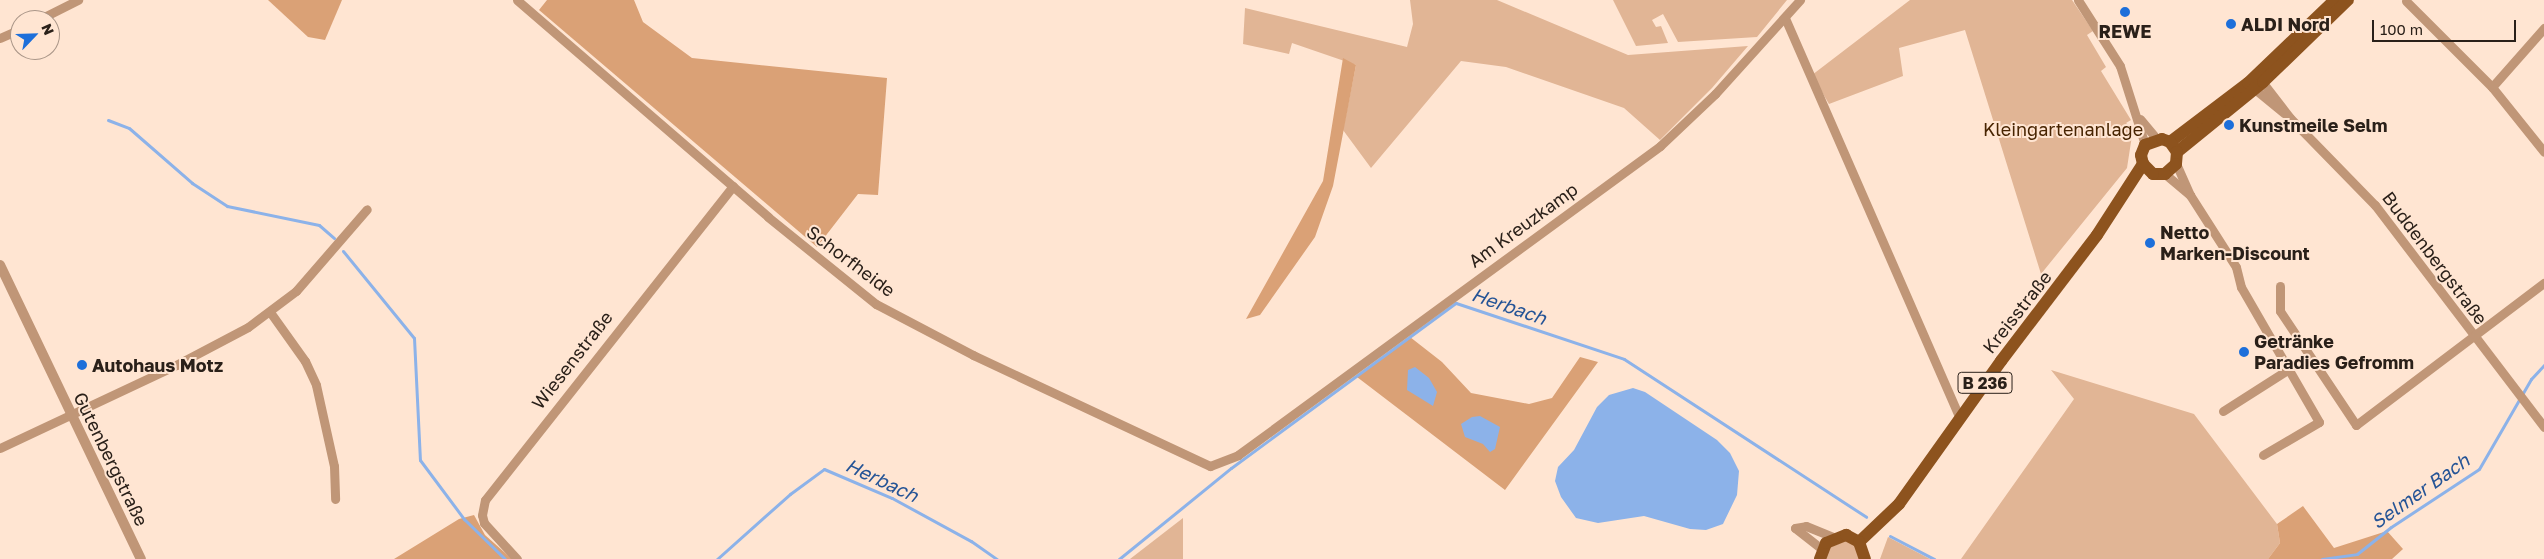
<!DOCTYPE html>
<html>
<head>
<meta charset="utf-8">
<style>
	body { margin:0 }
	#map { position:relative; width:2544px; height:559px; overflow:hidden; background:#ffe5d2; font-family:"Golos Text",sans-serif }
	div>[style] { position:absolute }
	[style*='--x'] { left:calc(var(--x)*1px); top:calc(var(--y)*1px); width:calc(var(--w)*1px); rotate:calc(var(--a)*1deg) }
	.green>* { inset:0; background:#e1b595 }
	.forest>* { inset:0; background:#daa176 }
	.water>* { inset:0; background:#8cb2e9 }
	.stream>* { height:3px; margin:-1.5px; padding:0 1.5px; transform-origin:1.5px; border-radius:1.5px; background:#8cb2e9 }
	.minor>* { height:9px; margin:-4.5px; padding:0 4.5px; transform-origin:4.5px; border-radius:4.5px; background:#c09677 }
	.tertiary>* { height:10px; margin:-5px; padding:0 5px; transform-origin:5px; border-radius:5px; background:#c09677 }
	.primary>* { height:12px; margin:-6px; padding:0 6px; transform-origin:6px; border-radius:6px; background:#8d531e }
	.dots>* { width:14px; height:14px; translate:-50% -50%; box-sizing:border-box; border:2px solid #ffe5d2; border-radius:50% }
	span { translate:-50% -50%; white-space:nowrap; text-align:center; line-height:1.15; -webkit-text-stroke:4px #ffe5d2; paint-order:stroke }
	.shield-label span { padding:1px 4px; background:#ffe5d2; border:1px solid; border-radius:4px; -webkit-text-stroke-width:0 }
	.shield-label { font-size:16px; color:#2a2019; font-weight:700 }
	.poi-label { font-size:18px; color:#2a2019; font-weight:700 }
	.left { translate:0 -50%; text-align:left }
	.park-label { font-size:18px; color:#482401 }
	.street-label { font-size:18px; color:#2a2019 }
	.water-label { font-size:19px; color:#255496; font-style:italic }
	.north { position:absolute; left:10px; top:10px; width:50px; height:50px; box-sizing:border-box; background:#ffe5d2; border:1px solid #aa9688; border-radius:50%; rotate:66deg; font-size:14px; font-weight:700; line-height:20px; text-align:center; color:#2a2019 }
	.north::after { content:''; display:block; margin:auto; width:18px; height:22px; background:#1d6fda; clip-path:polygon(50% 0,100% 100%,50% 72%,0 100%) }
	.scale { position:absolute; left:2372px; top:20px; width:144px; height:22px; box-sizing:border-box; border:2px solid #2a2019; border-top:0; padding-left:6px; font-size:15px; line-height:18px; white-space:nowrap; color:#2a2019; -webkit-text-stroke:4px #ffe5d2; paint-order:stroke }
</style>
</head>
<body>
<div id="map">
	<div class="green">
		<div style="clip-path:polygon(1410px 0,1497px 0,1628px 55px,1748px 46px,1712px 88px,1660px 140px,1624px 108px,1506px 67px,1461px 61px,1371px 168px,1343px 130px,1356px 65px,1292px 43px,1289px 54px,1243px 44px,1245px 8px,1407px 47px,1413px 24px)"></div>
		<div style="clip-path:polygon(1613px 0,1787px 0,1757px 37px,1678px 42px,1663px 14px,1652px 20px,1656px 27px,1661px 26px,1668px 43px,1636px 46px)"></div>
		<div style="clip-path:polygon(1910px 0,2072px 0,2093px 31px,2087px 35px,2106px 67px,2101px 71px,2131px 120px,2126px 123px,2133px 129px,2127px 168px,2041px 274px,1965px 30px,1899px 48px,1903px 76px,1829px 104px,1812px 75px)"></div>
		<div style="clip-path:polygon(2051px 370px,2194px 414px,2277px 524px,2280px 543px,2268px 559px,1961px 559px,2074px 399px)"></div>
		<div style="clip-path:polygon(1183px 518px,1183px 559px,1130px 559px)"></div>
		<div style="clip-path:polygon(1888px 537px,1930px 559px,1880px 559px)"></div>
		<div style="clip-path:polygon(1845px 541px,1855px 545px,1861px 559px,1826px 559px,1829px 548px)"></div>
	</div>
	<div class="forest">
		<div style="clip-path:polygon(268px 0,342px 0,325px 40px,308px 37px)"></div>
		<div style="clip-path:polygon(547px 0,634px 0,643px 22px,692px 58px,887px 78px,878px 195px,858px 194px,817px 247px,539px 10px)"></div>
		<div style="clip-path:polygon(1343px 58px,1356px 65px,1333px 186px,1315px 237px,1260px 315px,1246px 319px,1323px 181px)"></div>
		<div style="clip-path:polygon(1410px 337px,1442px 362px,1471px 393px,1529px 404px,1552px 398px,1580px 357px,1598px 362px,1505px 490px,1357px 377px)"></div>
		<div style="clip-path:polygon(2303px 506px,2334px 548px,2387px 531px,2403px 549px,2392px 559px,2268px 559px,2280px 543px,2277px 524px)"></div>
		<div style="clip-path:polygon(474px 515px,485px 535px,512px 559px,394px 559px,459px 519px)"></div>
	</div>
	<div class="water">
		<div style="clip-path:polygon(1415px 367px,1429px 378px,1437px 392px,1433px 406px,1407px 390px,1408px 370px)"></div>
		<div style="clip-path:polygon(1633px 388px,1645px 392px,1717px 440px,1730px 453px,1739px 471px,1737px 495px,1723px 524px,1706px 530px,1690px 529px,1644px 516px,1598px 523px,1576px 518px,1561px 497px,1555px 481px,1558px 467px,1574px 450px,1597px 407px,1609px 395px)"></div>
		<div style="clip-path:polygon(1480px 416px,1500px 427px,1495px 449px,1490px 452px,1483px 444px,1465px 437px,1461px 424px,1472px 417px)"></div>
	</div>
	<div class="stream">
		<div style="--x:108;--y:120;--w:22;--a:21"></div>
		<div style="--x:129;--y:128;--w:84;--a:41.1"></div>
		<div style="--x:192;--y:183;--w:42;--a:33.3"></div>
		<div style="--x:227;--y:206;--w:94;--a:11.7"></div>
		<div style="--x:319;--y:225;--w:20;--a:41"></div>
		<div style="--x:343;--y:251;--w:112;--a:50.8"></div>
		<div style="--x:414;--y:338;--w:122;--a:87.2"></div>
		<div style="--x:420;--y:460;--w:74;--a:53.3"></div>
		<div style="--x:464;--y:519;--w:57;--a:44.3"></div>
		<div style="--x:1890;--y:536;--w:50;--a:27.6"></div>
		<div style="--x:717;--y:559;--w:98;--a:-41.7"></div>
		<div style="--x:790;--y:494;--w:42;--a:-36.3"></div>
		<div style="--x:824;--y:469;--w:74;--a:23.1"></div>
		<div style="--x:892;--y:498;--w:90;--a:28.6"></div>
		<div style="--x:971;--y:541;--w:32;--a:35"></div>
		<div style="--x:1119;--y:559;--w:144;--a:-39.1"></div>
		<div style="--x:1231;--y:468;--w:279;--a:-36.3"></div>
		<div style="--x:1456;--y:303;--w:177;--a:18.4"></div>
		<div style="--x:1624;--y:359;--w:289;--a:33.1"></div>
		<div style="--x:2322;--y:559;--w:35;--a:-8"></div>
		<div style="--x:2357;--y:554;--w:43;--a:-38.5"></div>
		<div style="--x:2391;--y:527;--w:105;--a:-33.4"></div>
		<div style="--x:2479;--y:469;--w:104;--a:-60"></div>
		<div style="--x:2531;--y:379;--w:19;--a:-47"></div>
	</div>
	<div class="minor">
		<div style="--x:517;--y:0;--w:332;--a:40.8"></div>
		<div style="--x:768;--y:217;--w:139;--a:38.9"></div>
		<div style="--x:876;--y:304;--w:110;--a:27.7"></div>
		<div style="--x:973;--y:355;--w:262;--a:25.1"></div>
		<div style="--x:1210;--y:466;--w:30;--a:-21"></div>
		<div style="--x:1238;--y:455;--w:523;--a:-36.21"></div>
		<div style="--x:1660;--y:146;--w:76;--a:-43.4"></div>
		<div style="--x:1715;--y:94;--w:127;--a:-47.9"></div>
		<div style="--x:2078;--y:0;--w:78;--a:57.5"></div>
		<div style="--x:2120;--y:66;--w:83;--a:72.4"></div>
		<div style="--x:2406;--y:1;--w:122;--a:45"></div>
		<div style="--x:2492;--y:87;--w:83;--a:51.3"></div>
		<div style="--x:1785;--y:18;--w:437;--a:66.4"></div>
		<div style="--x:38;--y:20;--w:45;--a:-26.6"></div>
		<div style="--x:0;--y:38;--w:22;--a:-24"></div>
		<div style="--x:2260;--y:79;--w:49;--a:52.4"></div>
		<div style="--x:2290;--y:118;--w:122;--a:45.7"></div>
		<div style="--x:2375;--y:205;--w:279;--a:52.7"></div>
		<div style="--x:2251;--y:86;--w:43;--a:39.3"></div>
		<div style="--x:2492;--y:87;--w:79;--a:-48.6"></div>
		<div style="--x:2140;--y:119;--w:26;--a:50"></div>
		<div style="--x:2165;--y:174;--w:33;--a:40"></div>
		<div style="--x:2190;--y:195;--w:34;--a:-114"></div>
		<div style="--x:2190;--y:195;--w:85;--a:57.4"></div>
		<div style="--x:2236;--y:267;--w:21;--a:76"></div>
		<div style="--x:2241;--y:287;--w:156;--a:60"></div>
		<div style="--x:2319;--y:422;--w:65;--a:149.5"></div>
		<div style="--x:2280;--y:286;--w:25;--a:90"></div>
		<div style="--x:2280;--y:311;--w:137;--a:56.3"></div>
		<div style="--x:2356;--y:425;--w:236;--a:-37.1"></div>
		<div style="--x:270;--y:312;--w:60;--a:54.5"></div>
		<div style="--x:305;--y:361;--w:26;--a:65"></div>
		<div style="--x:316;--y:385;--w:83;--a:77.5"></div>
		<div style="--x:334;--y:466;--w:33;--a:88"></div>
		<div style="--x:2223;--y:411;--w:78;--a:-32.5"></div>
		<div style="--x:0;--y:448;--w:195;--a:-25.2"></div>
		<div style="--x:176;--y:365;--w:81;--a:-27.8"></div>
		<div style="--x:248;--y:327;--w:60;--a:-36.9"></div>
		<div style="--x:296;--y:291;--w:108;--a:-49.1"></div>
		<div style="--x:1795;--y:528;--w:11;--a:-10"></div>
		<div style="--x:1806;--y:526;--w:29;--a:22"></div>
		<div style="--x:1795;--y:528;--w:34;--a:38"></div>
		<div style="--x:517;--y:559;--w:49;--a:-132.5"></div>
		<div style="--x:484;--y:523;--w:8;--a:-104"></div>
		<div style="--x:482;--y:515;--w:15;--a:-79"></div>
		<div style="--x:485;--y:500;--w:400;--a:-51.7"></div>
	</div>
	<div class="tertiary">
		<div style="--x:0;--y:265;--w:326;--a:64.4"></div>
	</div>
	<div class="primary">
		<div style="--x:2170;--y:142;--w:98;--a:-37.1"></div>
		<div style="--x:2248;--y:83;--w:120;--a:-43.7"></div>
		<div style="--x:2177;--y:152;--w:111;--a:-39.1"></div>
		<div style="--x:2263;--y:82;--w:118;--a:-44"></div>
		<div style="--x:1859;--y:542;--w:55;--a:-43.5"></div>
		<div style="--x:1899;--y:504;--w:176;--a:-54.5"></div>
		<div style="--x:2001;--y:361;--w:158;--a:-52.7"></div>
		<div style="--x:2097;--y:235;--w:85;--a:-57.1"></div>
		<div style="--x:2143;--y:164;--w:9;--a:-103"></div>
		<div style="--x:2141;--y:155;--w:11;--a:-68"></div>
		<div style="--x:2145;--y:145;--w:18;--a:-19"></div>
		<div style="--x:2162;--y:139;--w:9;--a:21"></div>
		<div style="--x:2170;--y:142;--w:12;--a:55"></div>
		<div style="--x:2177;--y:152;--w:12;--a:95"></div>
		<div style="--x:2176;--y:164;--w:15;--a:138"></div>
		<div style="--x:2165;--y:174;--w:12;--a:180"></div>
		<div style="--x:2153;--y:174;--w:14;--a:-135"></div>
		<div style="--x:1820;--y:559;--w:17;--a:-69"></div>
		<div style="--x:1826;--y:543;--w:22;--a:-22"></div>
		<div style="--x:1846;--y:535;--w:15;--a:28"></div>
		<div style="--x:1859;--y:542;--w:18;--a:71"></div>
	</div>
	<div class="dots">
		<div style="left:2125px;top:12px;background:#1d6fda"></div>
		<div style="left:2231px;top:24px;background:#1d6fda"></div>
		<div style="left:2229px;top:125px;background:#1d6fda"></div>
		<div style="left:2150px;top:243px;background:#1d6fda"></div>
		<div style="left:2244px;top:352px;background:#1d6fda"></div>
		<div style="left:82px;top:365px;background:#1d6fda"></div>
	</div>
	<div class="shield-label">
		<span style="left:1985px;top:383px">B 236</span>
	</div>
	<div class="poi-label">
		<span class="left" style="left:2241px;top:24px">ALDI Nord</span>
		<span style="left:2125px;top:31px">REWE</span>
		<span class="left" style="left:2239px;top:125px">Kunstmeile Selm</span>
		<span class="left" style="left:2160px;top:243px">Netto<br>Marken-Discount</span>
		<span class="left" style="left:2254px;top:352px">Getränke<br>Paradies Gefromm</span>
		<span class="left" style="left:92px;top:365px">Autohaus Motz</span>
	</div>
	<div class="park-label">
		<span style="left:2063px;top:129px">Kleingartenanlage</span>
	</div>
	<div class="street-label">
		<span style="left:1523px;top:225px;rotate:-36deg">Am Kreuzkamp</span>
		<span style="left:2435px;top:258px;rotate:53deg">Buddenbergstraße</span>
		<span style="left:851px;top:261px;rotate:37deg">Schorfheide</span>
		<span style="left:2017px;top:312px;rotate:-52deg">Kreisstraße</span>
		<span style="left:572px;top:360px;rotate:-52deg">Wiesenstraße</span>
		<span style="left:111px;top:459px;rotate:64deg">Gutenbergstraße</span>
	</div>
	<div class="water-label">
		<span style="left:1509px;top:306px;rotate:19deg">Herbach</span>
		<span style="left:882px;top:480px;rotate:25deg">Herbach</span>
		<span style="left:2420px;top:491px;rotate:-35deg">Selmer Bach</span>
	</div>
	<div class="north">N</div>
	<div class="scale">100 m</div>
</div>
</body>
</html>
